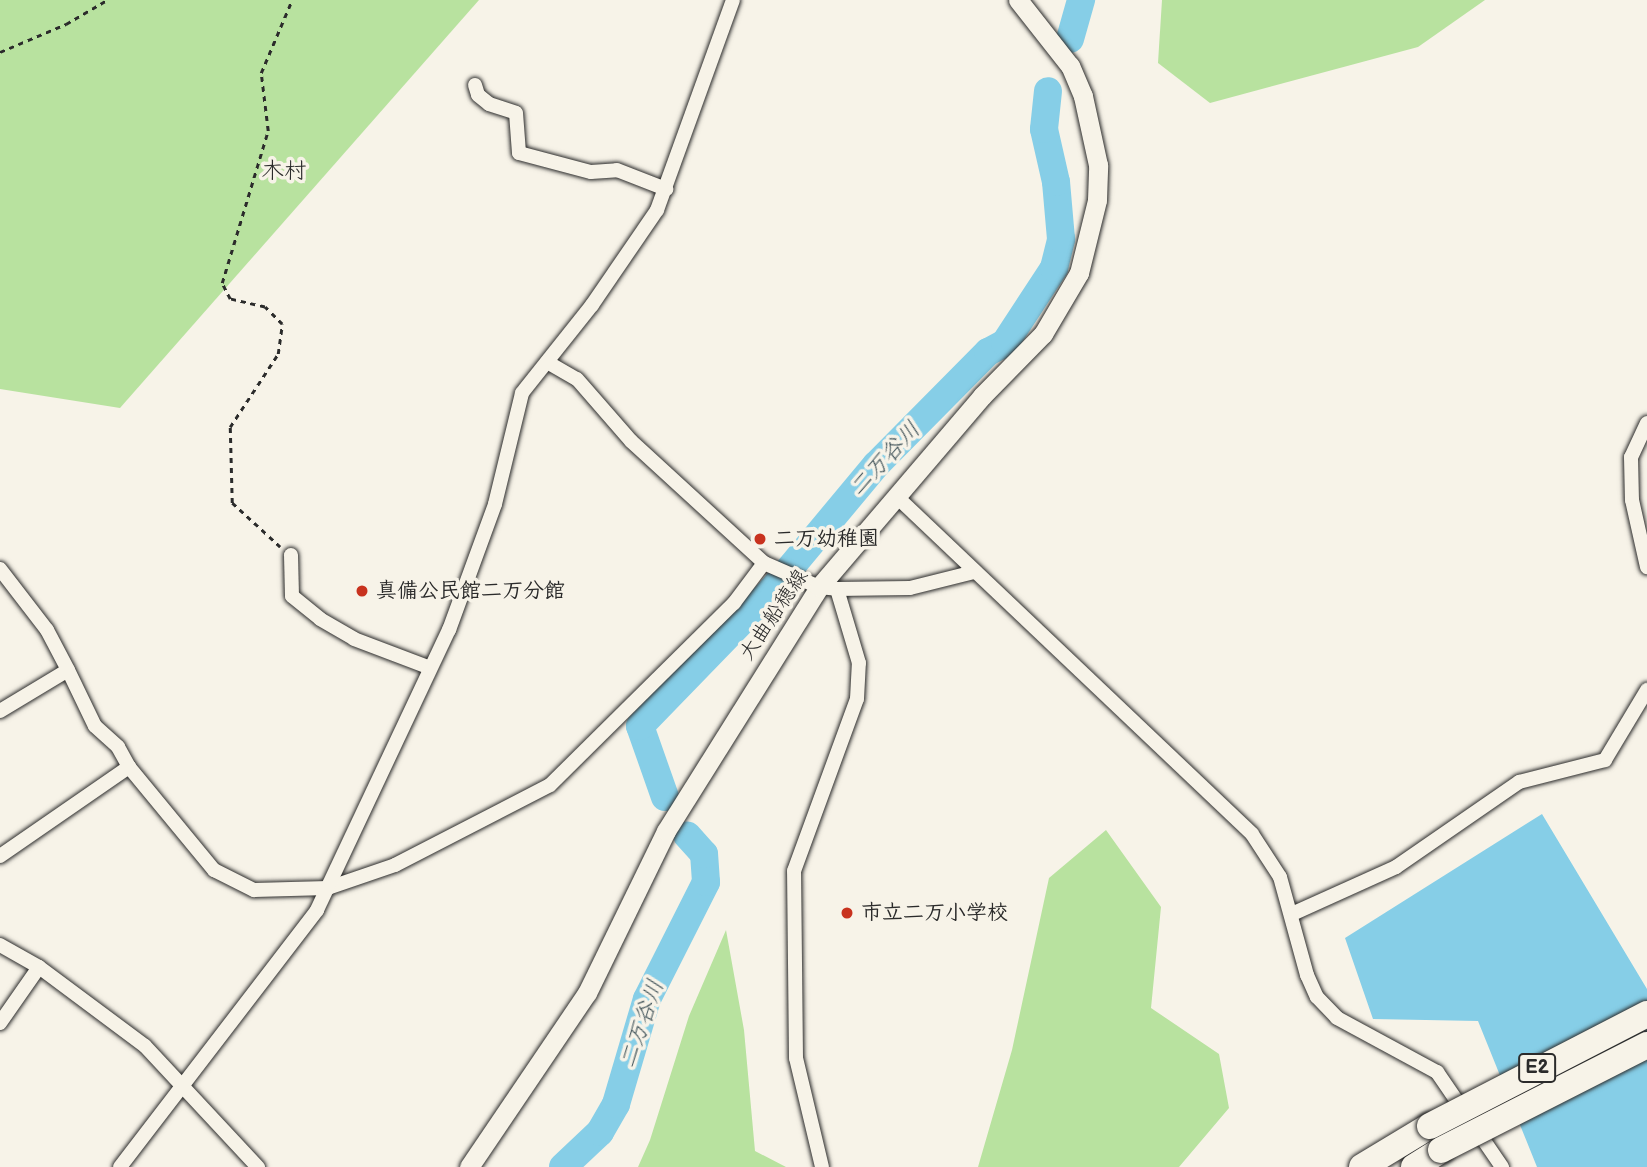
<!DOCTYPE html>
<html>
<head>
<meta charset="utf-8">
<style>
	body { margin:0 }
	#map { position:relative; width:1647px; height:1167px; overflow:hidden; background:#f7f3e8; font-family:"Balsamiq Sans","Klee One",sans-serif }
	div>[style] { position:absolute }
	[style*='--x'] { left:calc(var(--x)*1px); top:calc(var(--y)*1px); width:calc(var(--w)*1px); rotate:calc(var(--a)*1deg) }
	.green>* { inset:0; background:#b8e29f }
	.water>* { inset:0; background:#86cee7 }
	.river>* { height:28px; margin:-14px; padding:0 14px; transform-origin:14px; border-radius:14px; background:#86cee7 }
	.path>* { height:2.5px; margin-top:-1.25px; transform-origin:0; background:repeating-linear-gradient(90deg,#2b2b2b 0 5px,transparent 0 10px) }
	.roads { filter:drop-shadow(0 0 2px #2b2b2b) drop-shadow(0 0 2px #2b2b2b) }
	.minor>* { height:14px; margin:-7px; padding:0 7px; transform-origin:7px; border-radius:7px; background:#f7f3e8 }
	.secondary>* { height:19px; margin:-9.5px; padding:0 9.5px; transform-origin:9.5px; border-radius:9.5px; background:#f7f3e8 }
	.motorway>* { height:26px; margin:-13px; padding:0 13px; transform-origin:13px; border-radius:13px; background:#f7f3e8 }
	.bridges { filter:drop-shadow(0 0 2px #2b2b2b) drop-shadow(0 0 2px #2b2b2b) }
	.motorway-bridge>* { height:26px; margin:-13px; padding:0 13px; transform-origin:13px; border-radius:13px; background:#f7f3e8 }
	.dots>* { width:19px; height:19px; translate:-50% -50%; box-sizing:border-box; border:4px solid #f7f3e8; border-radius:50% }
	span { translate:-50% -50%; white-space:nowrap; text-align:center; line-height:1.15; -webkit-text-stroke:7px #f7f3e8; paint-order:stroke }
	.shield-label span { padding:2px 5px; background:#f7f3e8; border:2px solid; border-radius:5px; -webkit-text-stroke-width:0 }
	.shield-label { font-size:19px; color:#2b2b2b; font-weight:700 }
	.poi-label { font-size:21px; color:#2b2b2b; font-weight:700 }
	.left { translate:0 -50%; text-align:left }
	.street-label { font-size:21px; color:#2b2b2b }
	.neighbourhood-label { font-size:23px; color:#2b2b2b }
	.water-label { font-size:23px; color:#42545a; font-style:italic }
</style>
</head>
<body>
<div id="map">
	<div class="green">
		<div style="clip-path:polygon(0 0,479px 0,120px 408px,0 389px)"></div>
		<div style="clip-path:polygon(1162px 0,1485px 0,1418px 47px,1210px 103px,1158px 63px)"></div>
		<div style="clip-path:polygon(1106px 830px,1161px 907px,1151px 1008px,1219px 1054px,1229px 1108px,1179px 1167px,978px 1167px,1012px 1050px,1049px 878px)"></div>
		<div style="clip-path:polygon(726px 930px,744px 1030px,755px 1151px,786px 1167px,638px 1167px,650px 1140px,689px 1016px)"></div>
	</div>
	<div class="water">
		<div style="clip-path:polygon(1542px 814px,1647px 989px,1647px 1167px,1537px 1167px,1478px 1021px,1373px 1019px,1345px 938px)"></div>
	</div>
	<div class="river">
		<div style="--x:1070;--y:39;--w:41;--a:-74.2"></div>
		<div style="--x:665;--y:797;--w:75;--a:-109.4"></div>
		<div style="--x:640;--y:726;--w:188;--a:-45.9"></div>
		<div style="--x:771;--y:591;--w:164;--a:-50.2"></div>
		<div style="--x:876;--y:465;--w:159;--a:-45.3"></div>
		<div style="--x:988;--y:352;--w:19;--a:-28"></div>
		<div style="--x:1005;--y:343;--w:90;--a:-56.8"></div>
		<div style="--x:1054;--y:268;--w:30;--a:-76"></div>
		<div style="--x:1061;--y:239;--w:57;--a:-95"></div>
		<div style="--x:1056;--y:182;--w:54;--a:-102.8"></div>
		<div style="--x:1044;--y:129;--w:38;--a:-84"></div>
		<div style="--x:563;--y:1167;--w:51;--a:-43.4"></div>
		<div style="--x:600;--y:1132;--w:32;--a:-60"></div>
		<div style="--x:616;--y:1104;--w:109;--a:-73.6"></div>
		<div style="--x:647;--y:999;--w:131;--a:-63.2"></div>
		<div style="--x:706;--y:882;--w:28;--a:-94"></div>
		<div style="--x:704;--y:854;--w:25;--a:-132"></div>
	</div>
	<div class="path">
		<div style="--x:0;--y:52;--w:72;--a:-23"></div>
		<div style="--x:66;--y:24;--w:48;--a:-30.3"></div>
		<div style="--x:280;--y:547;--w:65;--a:-137.5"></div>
		<div style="--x:232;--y:503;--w:76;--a:-91.5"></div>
		<div style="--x:230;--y:427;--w:87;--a:-56.7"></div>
		<div style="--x:278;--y:354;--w:30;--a:-82"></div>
		<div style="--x:282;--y:324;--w:24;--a:-135"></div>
		<div style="--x:265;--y:307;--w:36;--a:-167"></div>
		<div style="--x:230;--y:299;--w:18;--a:-117"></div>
		<div style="--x:222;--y:283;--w:159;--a:-73.2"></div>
		<div style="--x:268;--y:131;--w:58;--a:-96.9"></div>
		<div style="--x:261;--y:73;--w:79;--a:-67"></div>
	</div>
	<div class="roads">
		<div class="minor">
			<div style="--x:475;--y:85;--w:10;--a:73"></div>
			<div style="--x:478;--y:95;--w:14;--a:39"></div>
			<div style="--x:489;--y:104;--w:28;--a:18"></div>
			<div style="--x:516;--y:113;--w:40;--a:85.7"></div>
			<div style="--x:519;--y:153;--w:74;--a:14.8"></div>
			<div style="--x:591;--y:172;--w:26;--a:-4"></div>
			<div style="--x:617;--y:170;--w:53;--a:21.2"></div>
			<div style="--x:547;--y:362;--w:34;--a:30"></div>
			<div style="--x:577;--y:379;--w:82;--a:48.9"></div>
			<div style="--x:631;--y:441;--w:180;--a:42.5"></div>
			<div style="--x:764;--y:563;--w:60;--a:23.6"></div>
			<div style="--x:819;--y:587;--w:18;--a:6"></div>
			<div style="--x:837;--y:589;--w:73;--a:-0.8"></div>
			<div style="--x:910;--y:588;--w:66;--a:-14"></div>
			<div style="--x:1647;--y:423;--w:38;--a:115"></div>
			<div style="--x:1631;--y:457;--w:43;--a:88.7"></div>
			<div style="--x:1632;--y:500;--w:69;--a:77.4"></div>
			<div style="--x:897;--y:497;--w:489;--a:43.5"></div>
			<div style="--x:1252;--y:834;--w:51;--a:56.9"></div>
			<div style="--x:1280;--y:877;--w:102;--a:74.6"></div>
			<div style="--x:1307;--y:975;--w:24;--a:66"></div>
			<div style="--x:1317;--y:997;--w:29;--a:46"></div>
			<div style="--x:1337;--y:1018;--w:114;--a:28.4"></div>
			<div style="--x:1437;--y:1072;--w:115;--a:55.6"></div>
			<div style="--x:291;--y:555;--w:41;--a:88.6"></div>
			<div style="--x:292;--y:596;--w:36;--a:39"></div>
			<div style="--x:320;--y:619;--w:39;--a:30"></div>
			<div style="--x:354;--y:639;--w:79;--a:20.7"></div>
			<div style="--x:0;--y:569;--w:77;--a:52.4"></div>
			<div style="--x:47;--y:630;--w:45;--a:62.3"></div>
			<div style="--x:0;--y:711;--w:79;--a:-31.1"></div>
			<div style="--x:68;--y:670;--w:62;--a:64.3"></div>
			<div style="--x:95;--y:726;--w:31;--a:42"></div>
			<div style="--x:118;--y:747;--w:23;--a:61"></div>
			<div style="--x:129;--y:767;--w:134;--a:50.5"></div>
			<div style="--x:214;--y:870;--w:45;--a:26.6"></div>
			<div style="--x:254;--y:890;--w:74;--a:-1.5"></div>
			<div style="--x:328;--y:888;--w:71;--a:-18.9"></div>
			<div style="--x:395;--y:865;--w:174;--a:-27.3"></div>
			<div style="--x:550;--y:785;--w:259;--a:-44.7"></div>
			<div style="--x:734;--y:603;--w:50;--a:-53.1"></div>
			<div style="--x:0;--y:856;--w:157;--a:-34.6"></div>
			<div style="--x:1292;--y:914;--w:114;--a:-24.3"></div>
			<div style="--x:1396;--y:867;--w:150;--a:-34.6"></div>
			<div style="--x:1519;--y:782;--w:89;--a:-14.3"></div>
			<div style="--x:1605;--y:760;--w:82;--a:-59"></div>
			<div style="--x:0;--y:945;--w:45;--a:29.4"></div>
			<div style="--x:39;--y:967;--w:132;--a:36.7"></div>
			<div style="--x:145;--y:1046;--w:166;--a:47"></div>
			<div style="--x:0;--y:1023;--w:68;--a:-55.1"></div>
			<div style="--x:120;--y:1167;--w:324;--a:-52.5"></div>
			<div style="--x:317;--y:910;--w:310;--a:-64.8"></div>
			<div style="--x:449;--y:630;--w:134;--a:-69.9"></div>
			<div style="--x:495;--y:504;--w:114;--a:-76.3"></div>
			<div style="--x:522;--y:393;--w:112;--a:-51.5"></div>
			<div style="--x:592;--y:305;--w:115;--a:-55.6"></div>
			<div style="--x:657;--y:210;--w:223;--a:-70.1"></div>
			<div style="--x:822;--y:1167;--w:112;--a:-103.4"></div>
			<div style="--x:796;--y:1058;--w:187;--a:-90.6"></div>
			<div style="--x:794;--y:871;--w:183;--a:-69.9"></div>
			<div style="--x:857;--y:699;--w:36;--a:-87"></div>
			<div style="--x:859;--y:663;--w:77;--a:-106.6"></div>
		</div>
		<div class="secondary">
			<div style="--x:469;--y:1167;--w:210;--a:-55.9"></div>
			<div style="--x:587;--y:993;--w:180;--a:-64"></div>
			<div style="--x:666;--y:831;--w:288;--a:-57.9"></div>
			<div style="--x:819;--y:587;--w:251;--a:-49.5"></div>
			<div style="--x:982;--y:396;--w:87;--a:-45.5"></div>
			<div style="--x:1043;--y:334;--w:71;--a:-59.5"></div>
			<div style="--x:1079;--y:273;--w:75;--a:-76.1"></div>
			<div style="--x:1097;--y:200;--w:35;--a:-88"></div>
			<div style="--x:1098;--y:165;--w:71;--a:-102.3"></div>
			<div style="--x:1083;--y:96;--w:33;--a:-113"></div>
			<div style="--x:1070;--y:66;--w:84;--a:-128.2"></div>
		</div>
		<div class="motorway">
			<div style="--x:1362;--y:1167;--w:79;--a:-31.1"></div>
			<div style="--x:1414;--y:1167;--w:32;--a:-32"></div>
		</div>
	</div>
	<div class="bridges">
		<div class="motorway-bridge">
			<div style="--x:1430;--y:1126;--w:244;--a:-27.3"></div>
			<div style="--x:1441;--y:1150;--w:231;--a:-27"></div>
		</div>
	</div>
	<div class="dots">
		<div style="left:760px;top:539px;background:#c8321e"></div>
		<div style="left:362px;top:591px;background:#c8321e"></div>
		<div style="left:847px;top:913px;background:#c8321e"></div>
	</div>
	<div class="shield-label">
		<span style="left:1537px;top:1068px">E2</span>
	</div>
	<div class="poi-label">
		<span class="left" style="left:774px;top:539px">二万幼稚園</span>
		<span class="left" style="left:376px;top:591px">真備公民館二万分館</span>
		<span class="left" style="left:861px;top:913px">市立二万小学校</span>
	</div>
	<div class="street-label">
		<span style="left:774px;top:615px;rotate:-56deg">大曲船穂線</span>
	</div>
	<div class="neighbourhood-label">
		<span style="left:284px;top:171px">木村</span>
	</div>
	<div class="water-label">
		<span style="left:885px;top:459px;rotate:-47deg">二万谷川</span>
		<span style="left:642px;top:1024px;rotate:-71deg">二万谷川</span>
	</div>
</div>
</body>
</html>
